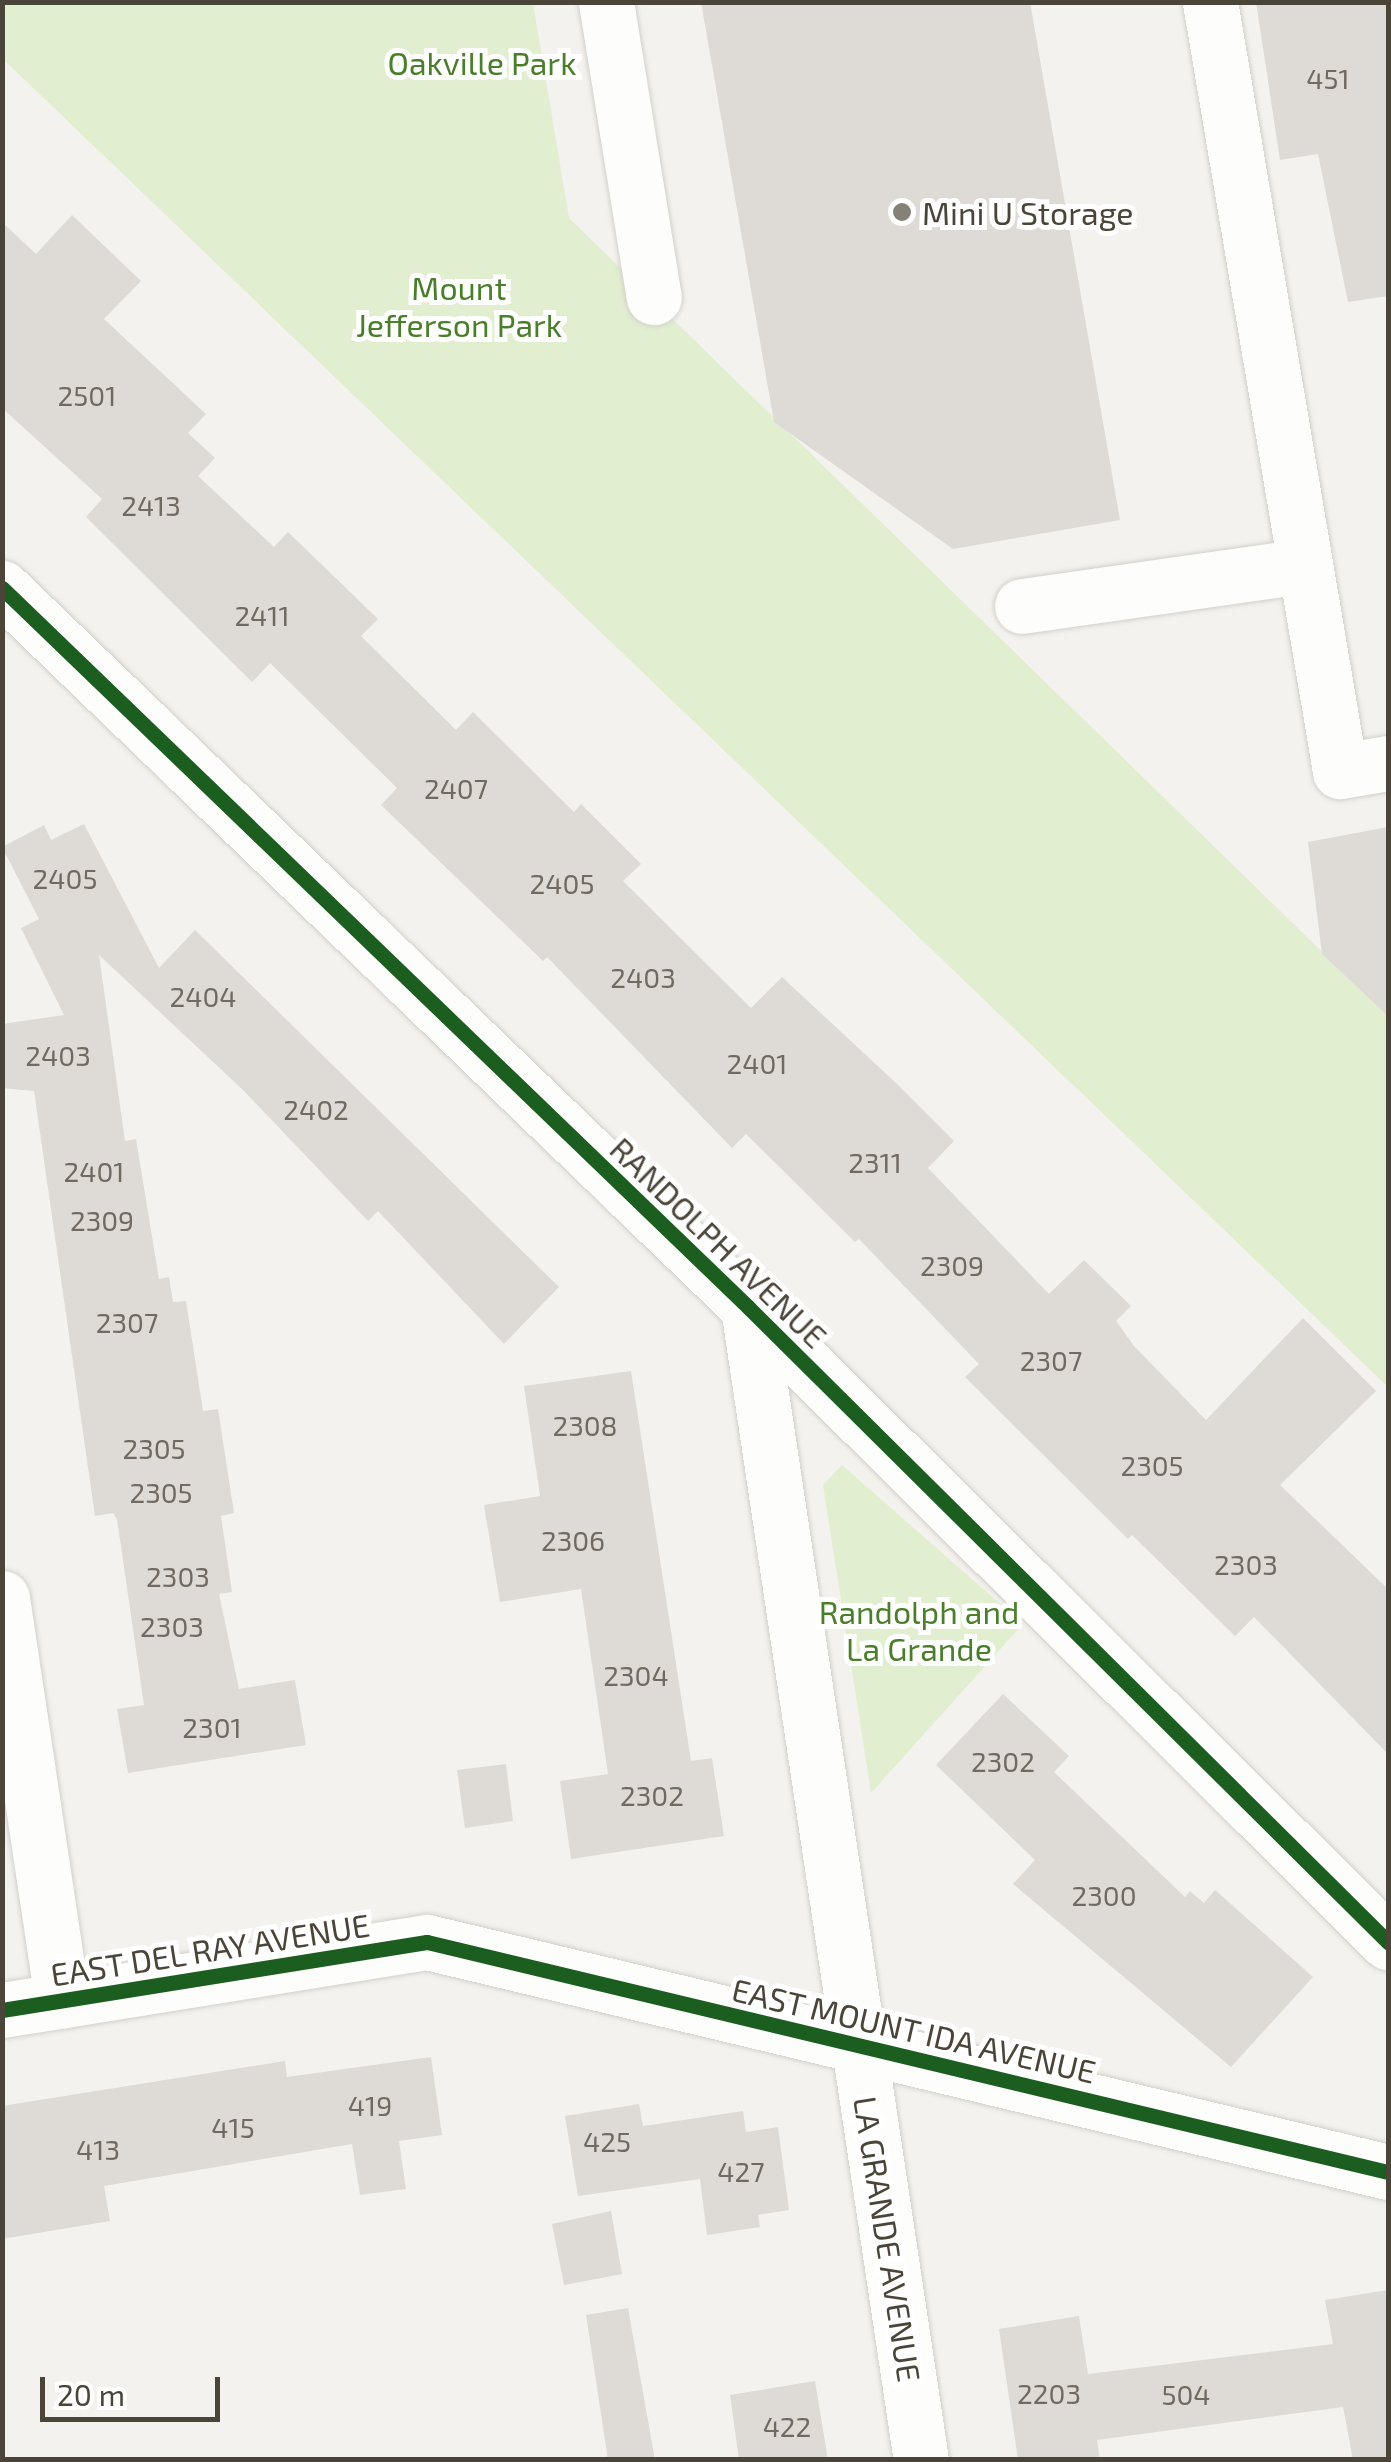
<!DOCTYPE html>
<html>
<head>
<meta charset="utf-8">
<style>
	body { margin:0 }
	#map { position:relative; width:1391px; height:2462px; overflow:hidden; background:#f4f2ee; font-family:"Exo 2",sans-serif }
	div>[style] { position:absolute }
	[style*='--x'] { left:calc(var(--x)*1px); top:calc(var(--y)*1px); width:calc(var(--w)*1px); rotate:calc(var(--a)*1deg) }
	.green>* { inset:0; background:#e1eecf }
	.building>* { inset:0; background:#dedbd6 }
	.roads { filter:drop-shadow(0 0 2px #d2d0cb) drop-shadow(0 0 2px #d2d0cb) }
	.minor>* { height:55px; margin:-27.5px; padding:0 27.5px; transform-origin:27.5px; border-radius:27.5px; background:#fdfdfc }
	.cycleway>* { height:15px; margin:-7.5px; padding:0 7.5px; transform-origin:7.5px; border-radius:7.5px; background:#1b5e20 }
	.dots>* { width:28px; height:28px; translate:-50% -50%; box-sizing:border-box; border:5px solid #fff; border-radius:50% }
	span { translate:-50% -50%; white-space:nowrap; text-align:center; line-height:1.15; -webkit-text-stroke:10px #fff; paint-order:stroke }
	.number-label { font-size:28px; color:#706a61 }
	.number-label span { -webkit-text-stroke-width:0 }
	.park-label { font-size:32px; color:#4a7f2a }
	.poi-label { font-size:32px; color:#4b4439 }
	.left { translate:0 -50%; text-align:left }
	.street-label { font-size:32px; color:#4b4439 }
	.frame { position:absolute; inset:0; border:5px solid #4b4439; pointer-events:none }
	.scale { position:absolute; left:40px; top:2377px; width:180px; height:45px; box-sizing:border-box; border:5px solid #4b4439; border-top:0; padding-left:12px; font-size:30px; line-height:35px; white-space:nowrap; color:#4b4439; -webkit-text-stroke:8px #fff; paint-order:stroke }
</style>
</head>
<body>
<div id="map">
	<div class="green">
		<div style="clip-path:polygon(2px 3px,533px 3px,569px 218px,1388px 1016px,1388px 1387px,3px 59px)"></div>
		<div style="clip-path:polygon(842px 1465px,1023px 1624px,871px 1793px,823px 1485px)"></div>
	</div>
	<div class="building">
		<div style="clip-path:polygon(701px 2px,1030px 2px,1120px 520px,953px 549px,774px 422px)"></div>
		<div style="clip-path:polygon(1256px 2px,1388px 2px,1388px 296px,1348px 302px,1318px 154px,1280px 160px)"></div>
		<div style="clip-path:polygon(72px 215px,141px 281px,104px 319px,206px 414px,188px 433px,215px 458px,198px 476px,274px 547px,288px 532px,378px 619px,361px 636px,456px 730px,473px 712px,574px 812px,581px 804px,641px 864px,623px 881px,751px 1008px,782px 977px,896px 1083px,954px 1141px,928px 1168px,1049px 1294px,1084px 1260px,1131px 1306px,1116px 1321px,1134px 1346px,1206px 1420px,1303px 1318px,1376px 1391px,1280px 1485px,1388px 1589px,1388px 1754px,1254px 1617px,1235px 1636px,1132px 1535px,1128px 1539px,965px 1377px,979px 1364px,859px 1239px,855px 1242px,746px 1134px,732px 1148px,547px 957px,543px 961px,381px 805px,397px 788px,270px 663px,252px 682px,86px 517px,102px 499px,2px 408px,2px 222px,36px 254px)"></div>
		<div style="clip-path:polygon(84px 824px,159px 968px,195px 930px,559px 1287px,504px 1344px,378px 1211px,368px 1221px,243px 1090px,99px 955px,125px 1141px,136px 1139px,159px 1279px,169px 1277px,173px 1302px,186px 1301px,203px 1411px,218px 1409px,234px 1513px,221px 1516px,232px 1592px,219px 1594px,239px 1689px,295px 1680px,306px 1745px,128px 1773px,117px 1709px,144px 1705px,117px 1519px,113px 1513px,95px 1516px,34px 1091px,2px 1088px,2px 1024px,64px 1015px,21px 928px,39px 919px,2px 847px,44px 825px,51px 840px)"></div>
		<div style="clip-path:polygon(1388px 827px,1388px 1016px,1322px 954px,1308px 842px)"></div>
		<div style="clip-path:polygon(631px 1371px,691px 1761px,712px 1758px,724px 1836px,571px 1859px,560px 1781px,608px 1774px,581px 1589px,500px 1602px,484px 1505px,540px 1496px,524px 1386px)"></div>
		<div style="clip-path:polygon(1003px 1694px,1069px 1756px,1054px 1772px,1185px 1897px,1190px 1891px,1204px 1903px,1215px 1890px,1313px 1977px,1231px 2067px,1013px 1884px,1035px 1860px,936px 1765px)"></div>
		<div style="clip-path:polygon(506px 1764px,513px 1821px,465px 1828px,457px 1770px)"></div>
		<div style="clip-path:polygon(431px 2057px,442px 2135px,399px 2141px,406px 2189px,360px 2195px,352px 2144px,104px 2186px,110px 2221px,2px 2239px,2px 2106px,285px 2061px,287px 2077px)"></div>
		<div style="clip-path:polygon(639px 2104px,643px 2126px,743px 2111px,746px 2132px,778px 2127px,789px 2210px,758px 2215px,760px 2227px,707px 2235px,700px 2179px,578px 2196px,565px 2116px)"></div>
		<div style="clip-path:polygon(611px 2211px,622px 2274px,564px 2285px,552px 2224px)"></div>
		<div style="clip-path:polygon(1388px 2290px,1388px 2460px,1353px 2460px,1343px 2407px,1097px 2440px,1100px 2460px,1018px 2460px,999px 2329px,1079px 2316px,1088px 2374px,1333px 2344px,1325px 2300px)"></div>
		<div style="clip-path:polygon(628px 2308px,655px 2460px,608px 2460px,586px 2315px)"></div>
		<div style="clip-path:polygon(815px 2381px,828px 2460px,739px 2460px,730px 2395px)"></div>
	</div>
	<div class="roads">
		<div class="minor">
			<div style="--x:606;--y:2;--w:299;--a:80.8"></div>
			<div style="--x:1210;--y:2;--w:780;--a:80.4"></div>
			<div style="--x:1340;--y:771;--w:49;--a:-9.5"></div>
			<div style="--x:2;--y:588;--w:1036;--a:43.94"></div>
			<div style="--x:748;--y:1307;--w:902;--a:44.78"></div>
			<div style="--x:1022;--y:606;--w:284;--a:-8.1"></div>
			<div style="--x:748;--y:1307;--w:1166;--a:81.47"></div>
			<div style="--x:2;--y:1598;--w:407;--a:81.5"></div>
			<div style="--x:2;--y:2010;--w:430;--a:-9.1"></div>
			<div style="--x:427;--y:1942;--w:988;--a:13.46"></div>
		</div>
	</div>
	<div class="cycleway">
		<div style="--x:2;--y:588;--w:1036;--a:43.94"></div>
		<div style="--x:748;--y:1307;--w:902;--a:44.78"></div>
		<div style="--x:2;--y:2010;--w:430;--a:-9.1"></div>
		<div style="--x:427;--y:1942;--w:988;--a:13.46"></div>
	</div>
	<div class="dots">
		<div style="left:902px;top:212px;background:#868178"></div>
	</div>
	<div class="number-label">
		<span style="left:1328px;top:78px">451</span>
		<span style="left:87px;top:395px">2501</span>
		<span style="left:151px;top:505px">2413</span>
		<span style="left:262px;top:615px">2411</span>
		<span style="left:456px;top:788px">2407</span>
		<span style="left:65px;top:878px">2405</span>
		<span style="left:562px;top:883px">2405</span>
		<span style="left:643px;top:977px">2403</span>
		<span style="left:203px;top:996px">2404</span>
		<span style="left:58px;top:1055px">2403</span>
		<span style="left:757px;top:1063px">2401</span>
		<span style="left:316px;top:1109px">2402</span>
		<span style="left:875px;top:1162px">2311</span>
		<span style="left:94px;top:1171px">2401</span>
		<span style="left:102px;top:1220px">2309</span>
		<span style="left:952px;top:1265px">2309</span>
		<span style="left:127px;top:1322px">2307</span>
		<span style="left:1051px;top:1360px">2307</span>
		<span style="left:585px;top:1425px">2308</span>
		<span style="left:154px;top:1448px">2305</span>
		<span style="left:1152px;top:1465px">2305</span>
		<span style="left:161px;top:1492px">2305</span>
		<span style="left:573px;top:1540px">2306</span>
		<span style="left:1246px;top:1564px">2303</span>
		<span style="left:178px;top:1576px">2303</span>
		<span style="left:172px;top:1626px">2303</span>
		<span style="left:636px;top:1675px">2304</span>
		<span style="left:212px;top:1727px">2301</span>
		<span style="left:1003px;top:1761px">2302</span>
		<span style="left:652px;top:1795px">2302</span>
		<span style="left:1104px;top:1895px">2300</span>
		<span style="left:370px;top:2105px">419</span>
		<span style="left:233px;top:2127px">415</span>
		<span style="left:607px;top:2141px">425</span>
		<span style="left:98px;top:2149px">413</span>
		<span style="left:741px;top:2171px">427</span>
		<span style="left:1049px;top:2393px">2203</span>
		<span style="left:1186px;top:2394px">504</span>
		<span style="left:787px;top:2426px">422</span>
	</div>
	<div class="park-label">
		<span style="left:482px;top:62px">Oakville Park</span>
		<span style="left:459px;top:306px">Mount<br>Jefferson Park</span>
		<span style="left:919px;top:1630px">Randolph and<br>La Grande</span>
	</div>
	<div class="poi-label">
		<span class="left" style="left:922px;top:212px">Mini U Storage</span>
	</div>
	<div class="street-label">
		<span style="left:719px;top:1242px;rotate:44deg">RANDOLPH AVENUE</span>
		<span style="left:210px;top:1949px;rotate:-9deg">EAST DEL RAY AVENUE</span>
		<span style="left:914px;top:2030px;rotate:13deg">EAST MOUNT IDA AVENUE</span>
		<span style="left:888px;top:2239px;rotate:81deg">LA GRANDE AVENUE</span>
	</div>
	<div class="frame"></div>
	<div class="scale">20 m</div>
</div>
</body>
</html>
